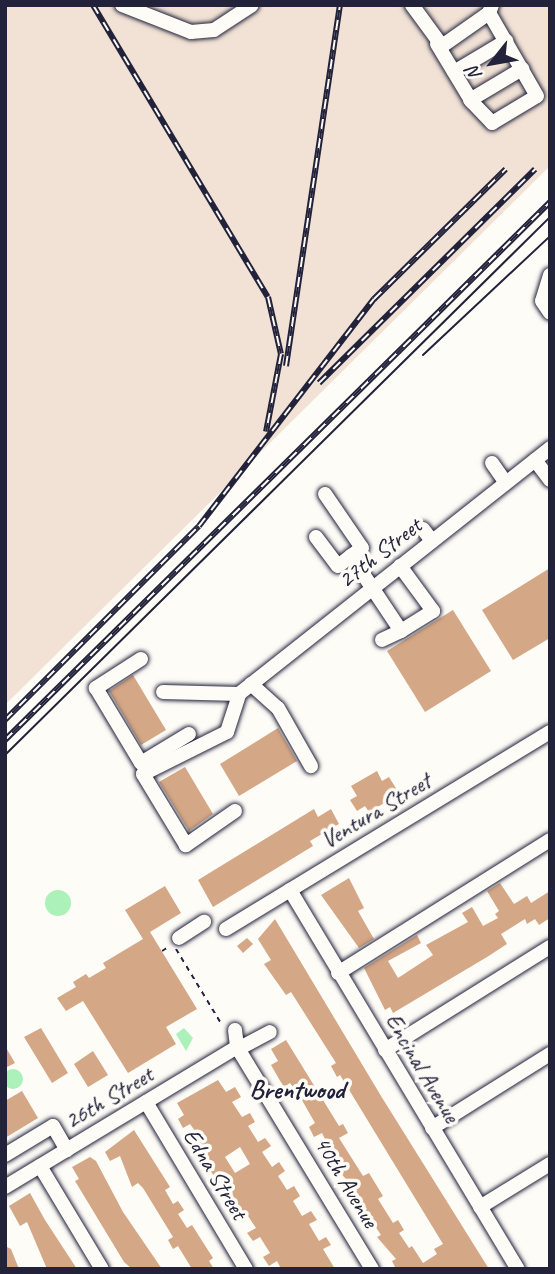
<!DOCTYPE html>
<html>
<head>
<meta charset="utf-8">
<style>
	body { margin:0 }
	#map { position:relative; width:555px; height:1274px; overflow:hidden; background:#fdfcf7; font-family:Caveat,sans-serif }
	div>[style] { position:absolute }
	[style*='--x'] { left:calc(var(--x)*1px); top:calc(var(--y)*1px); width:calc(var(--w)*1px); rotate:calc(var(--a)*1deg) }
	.built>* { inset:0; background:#f1e2d5 }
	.green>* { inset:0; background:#acf0ba }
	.round { border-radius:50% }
	.building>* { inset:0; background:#d4a786 }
	.path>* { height:2px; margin-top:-1px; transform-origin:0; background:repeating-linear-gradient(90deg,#22223b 0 5px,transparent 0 10px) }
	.roads { filter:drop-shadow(0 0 2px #22223b) drop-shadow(0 0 2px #22223b) }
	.minor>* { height:14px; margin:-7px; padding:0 7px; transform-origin:7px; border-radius:7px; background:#fdfcf7 }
	.tram>* { height:2px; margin:-1px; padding:0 1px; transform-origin:1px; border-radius:1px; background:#22223b }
	.rail>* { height:6px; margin-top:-3px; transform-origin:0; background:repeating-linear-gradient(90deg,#fdfcf7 0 10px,#22223b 0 20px); box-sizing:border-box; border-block:2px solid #22223b }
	span { translate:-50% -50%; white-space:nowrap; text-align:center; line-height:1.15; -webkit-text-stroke:7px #fdfcf7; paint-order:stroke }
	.street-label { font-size:24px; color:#22223b }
	.neighbourhood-label { font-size:26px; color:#22223b; font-weight:700 }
	.frame { position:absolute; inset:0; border:7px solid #22223b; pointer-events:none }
	.north { position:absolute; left:457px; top:28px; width:70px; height:70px; -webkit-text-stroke:5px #fdfcf7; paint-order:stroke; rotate:239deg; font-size:19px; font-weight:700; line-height:28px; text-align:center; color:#22223b }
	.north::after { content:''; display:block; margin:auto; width:24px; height:32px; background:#22223b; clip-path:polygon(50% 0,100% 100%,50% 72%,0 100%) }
</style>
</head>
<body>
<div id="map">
	<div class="built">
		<div style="clip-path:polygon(5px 5px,550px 5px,550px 166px,5px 705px)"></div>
	</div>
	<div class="green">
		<div class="round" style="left:45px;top:890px;width:26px;height:26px"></div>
		<div style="clip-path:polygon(184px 1028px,193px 1038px,186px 1051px,176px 1034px)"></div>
		<div class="round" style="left:3px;top:1069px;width:20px;height:20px"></div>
	</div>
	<div class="building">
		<div style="clip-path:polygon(550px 568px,550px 638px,513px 660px,482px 610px)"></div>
		<div style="clip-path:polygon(453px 610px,491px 671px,425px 712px,387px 651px)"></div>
		<div style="clip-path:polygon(133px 675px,166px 730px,141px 745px,109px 691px)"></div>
		<div style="clip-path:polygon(278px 728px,297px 761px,239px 796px,220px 764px)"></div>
		<div style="clip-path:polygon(185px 767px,213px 814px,189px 831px,159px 782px)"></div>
		<div style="clip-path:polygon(377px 771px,382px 781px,389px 777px,397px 790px,389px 795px,391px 799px,369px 812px,365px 806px,357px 811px,350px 800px,357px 796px,351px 786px)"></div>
		<div style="clip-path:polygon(314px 809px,318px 817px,331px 809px,339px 824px,310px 841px,313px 846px,213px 907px,198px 880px)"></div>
		<div style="clip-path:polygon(349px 878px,364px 908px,358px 911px,374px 939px,359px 948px,321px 895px)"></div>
		<div style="clip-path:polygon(500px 883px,514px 904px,527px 896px,531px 903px,550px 891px,550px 918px,539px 925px,535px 919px,527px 924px,525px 919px,501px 934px,507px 944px,487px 957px,393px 1013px,390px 1007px,385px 1010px,364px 968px,417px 935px,421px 943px,388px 961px,398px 978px,433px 955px,426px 945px,468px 922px,462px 913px,472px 907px,483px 926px,498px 918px,495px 914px,499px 911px,487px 891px)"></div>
		<div style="clip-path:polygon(165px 886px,181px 913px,150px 932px,197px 1009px,166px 1027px,176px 1044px,128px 1073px,83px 1001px,66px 1011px,57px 998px,76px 987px,73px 982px,86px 974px,89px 978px,106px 968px,103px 963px,143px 939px,125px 910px)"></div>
		<div style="clip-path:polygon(275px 919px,381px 1096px,489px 1269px,396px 1269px,392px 1261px,396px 1259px,377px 1237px,381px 1235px,371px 1220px,367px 1222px,361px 1213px,367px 1209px,357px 1195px,352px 1197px,346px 1188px,351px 1185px,332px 1163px,336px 1161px,322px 1133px,314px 1137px,309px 1127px,315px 1123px,299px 1095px,290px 1083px,284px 1087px,279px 1079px,271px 1065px,278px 1061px,271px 1049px,286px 1040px,339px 1126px,343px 1124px,348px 1133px,339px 1138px,363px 1176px,369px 1173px,383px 1196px,378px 1199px,393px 1223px,398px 1220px,404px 1230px,399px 1233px,409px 1248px,412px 1246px,423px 1263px,437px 1254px,434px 1249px,443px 1244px,340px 1075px,337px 1077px,331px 1066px,336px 1063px,291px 992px,286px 995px,264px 964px,271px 960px,258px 939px)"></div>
		<div style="clip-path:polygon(247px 938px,253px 944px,243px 953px,237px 946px)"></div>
		<div style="clip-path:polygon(41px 1028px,68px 1073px,52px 1083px,24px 1037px)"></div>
		<div style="clip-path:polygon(5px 1046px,15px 1063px,5px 1068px)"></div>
		<div style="clip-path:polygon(93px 1051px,108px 1075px,88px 1087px,74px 1064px)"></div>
		<div style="clip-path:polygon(evenodd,218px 1080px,226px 1092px,235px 1087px,241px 1097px,232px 1102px,242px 1117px,250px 1113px,255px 1122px,248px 1126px,258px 1142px,265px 1138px,271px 1146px,262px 1152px,272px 1167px,279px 1162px,285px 1171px,278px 1176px,287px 1190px,294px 1186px,300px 1196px,293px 1201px,302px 1216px,311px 1211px,317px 1220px,309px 1224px,319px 1241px,326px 1237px,331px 1245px,323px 1249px,335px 1269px,281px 1269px,277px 1261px,269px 1266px,263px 1257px,270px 1253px,260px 1237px,253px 1241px,247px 1233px,256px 1228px,246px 1213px,239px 1217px,220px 1175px,215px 1178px,193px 1142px,200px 1138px,190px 1124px,183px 1128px,178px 1119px,184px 1115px,177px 1103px,218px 1080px,240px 1147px,250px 1164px,235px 1173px,225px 1157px,240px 1147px)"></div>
		<div style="clip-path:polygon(22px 1091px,38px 1118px,5px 1138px,5px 1101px)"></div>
		<div style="clip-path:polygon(134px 1130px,170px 1187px,165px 1190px,173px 1204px,178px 1201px,184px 1210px,178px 1214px,187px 1228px,192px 1225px,213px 1258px,209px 1261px,214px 1269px,192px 1269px,178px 1246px,173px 1249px,168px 1240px,173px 1237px,143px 1188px,138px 1183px,132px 1187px,120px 1156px,110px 1161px,105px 1152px)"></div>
		<div style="clip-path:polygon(90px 1157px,96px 1161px,123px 1212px,162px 1269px,132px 1269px,124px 1262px,75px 1181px,79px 1179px,72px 1167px)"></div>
		<div style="clip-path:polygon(30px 1193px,45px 1220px,77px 1269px,47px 1269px,27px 1222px,20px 1226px,9px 1206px)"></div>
		<div style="clip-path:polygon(5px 1246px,11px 1249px,19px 1269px,5px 1269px)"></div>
	</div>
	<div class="path">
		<div style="--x:176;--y:949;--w:89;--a:58.8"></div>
		<div style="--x:162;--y:951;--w:9;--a:-32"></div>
	</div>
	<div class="roads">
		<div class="minor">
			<div style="--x:122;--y:5;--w:74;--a:21.4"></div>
			<div style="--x:191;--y:32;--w:23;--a:-5"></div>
			<div style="--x:214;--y:30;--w:45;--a:-33.3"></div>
			<div style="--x:412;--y:5;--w:51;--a:53.8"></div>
			<div style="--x:442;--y:46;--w:57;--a:-35.1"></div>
			<div style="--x:489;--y:13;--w:9;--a:-69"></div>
			<div style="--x:437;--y:44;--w:68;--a:58.9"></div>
			<div style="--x:472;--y:102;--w:29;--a:46"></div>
			<div style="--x:492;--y:123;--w:52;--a:-31"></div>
			<div style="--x:537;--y:96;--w:96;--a:-120"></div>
			<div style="--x:454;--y:72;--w:61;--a:-30.8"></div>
			<div style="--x:470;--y:100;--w:61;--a:-30.8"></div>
			<div style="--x:550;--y:275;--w:27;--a:107"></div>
			<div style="--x:542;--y:301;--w:14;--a:56"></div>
			<div style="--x:535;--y:460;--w:25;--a:53"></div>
			<div style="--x:492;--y:463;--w:24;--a:55"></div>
			<div style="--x:325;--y:494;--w:65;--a:55.6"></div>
			<div style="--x:362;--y:548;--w:14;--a:144"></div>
			<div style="--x:423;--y:529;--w:15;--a:53"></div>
			<div style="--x:316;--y:537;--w:36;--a:53"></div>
			<div style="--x:338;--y:566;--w:16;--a:-38"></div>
			<div style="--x:351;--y:556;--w:90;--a:56.3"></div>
			<div style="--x:401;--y:631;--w:21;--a:155"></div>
			<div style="--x:400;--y:566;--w:56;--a:53.7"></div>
			<div style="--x:433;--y:611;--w:38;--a:148"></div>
			<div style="--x:141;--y:659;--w:54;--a:147.2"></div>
			<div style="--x:96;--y:688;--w:87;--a:59"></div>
			<div style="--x:141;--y:763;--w:56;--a:-31.1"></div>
			<div style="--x:251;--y:684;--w:36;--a:42"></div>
			<div style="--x:278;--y:708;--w:67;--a:60.4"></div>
			<div style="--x:163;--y:692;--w:76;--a:1.5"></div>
			<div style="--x:239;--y:694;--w:397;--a:-38.3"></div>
			<div style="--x:235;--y:811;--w:60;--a:145.2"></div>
			<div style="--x:186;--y:845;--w:83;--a:-121.2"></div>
			<div style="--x:143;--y:774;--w:94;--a:-26.6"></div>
			<div style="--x:227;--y:732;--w:40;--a:-72"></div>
			<div style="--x:290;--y:890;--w:442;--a:59"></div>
			<div style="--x:226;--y:929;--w:379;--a:-31.3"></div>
			<div style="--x:179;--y:938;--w:30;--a:-33"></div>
			<div style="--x:338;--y:973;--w:250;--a:-32.1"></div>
			<div style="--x:235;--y:1030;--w:17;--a:83"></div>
			<div style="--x:237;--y:1047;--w:260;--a:58.7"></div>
			<div style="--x:238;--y:1049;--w:36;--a:-28"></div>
			<div style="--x:385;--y:1050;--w:195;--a:-32"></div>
			<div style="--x:146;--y:1102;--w:195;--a:59.1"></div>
			<div style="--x:432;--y:1128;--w:139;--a:-32.1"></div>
			<div style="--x:5;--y:1155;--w:56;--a:-31.1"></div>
			<div style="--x:53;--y:1126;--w:28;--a:60"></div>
			<div style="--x:40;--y:1166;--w:120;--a:59"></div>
			<div style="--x:5;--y:1187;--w:271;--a:-31.1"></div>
			<div style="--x:480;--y:1207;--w:82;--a:-31.6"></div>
		</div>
	</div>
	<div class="tram">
		<div style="--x:423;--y:355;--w:174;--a:-43.1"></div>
		<div style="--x:5;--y:755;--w:766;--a:-44.63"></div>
	</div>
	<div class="rail">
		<div style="--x:93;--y:5;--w:340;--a:59.1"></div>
		<div style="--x:268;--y:297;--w:58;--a:77.2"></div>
		<div style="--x:281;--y:354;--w:79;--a:100.9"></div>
		<div style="--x:286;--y:366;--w:365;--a:-81.5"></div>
		<div style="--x:319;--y:383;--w:304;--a:-44.7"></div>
		<div style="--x:5;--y:720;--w:274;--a:-45"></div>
		<div style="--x:199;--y:526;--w:287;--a:-52.4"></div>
		<div style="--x:374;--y:299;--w:185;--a:-44.6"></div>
		<div style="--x:5;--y:740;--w:766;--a:-44.63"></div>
	</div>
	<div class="street-label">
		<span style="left:380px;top:553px;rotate:-38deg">27th Street</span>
		<span style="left:376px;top:811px;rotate:-31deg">Ventura Street</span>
		<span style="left:422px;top:1068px;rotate:59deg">Encinal Avenue</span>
		<span style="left:109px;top:1098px;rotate:-31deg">26th Street</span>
		<span style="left:215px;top:1174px;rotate:59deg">Edna Street</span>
		<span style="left:346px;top:1182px;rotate:59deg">40th Avenue</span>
	</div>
	<div class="neighbourhood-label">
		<span style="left:297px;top:1090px">Brentwood</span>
	</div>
	<div class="frame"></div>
	<div class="north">N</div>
</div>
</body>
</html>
